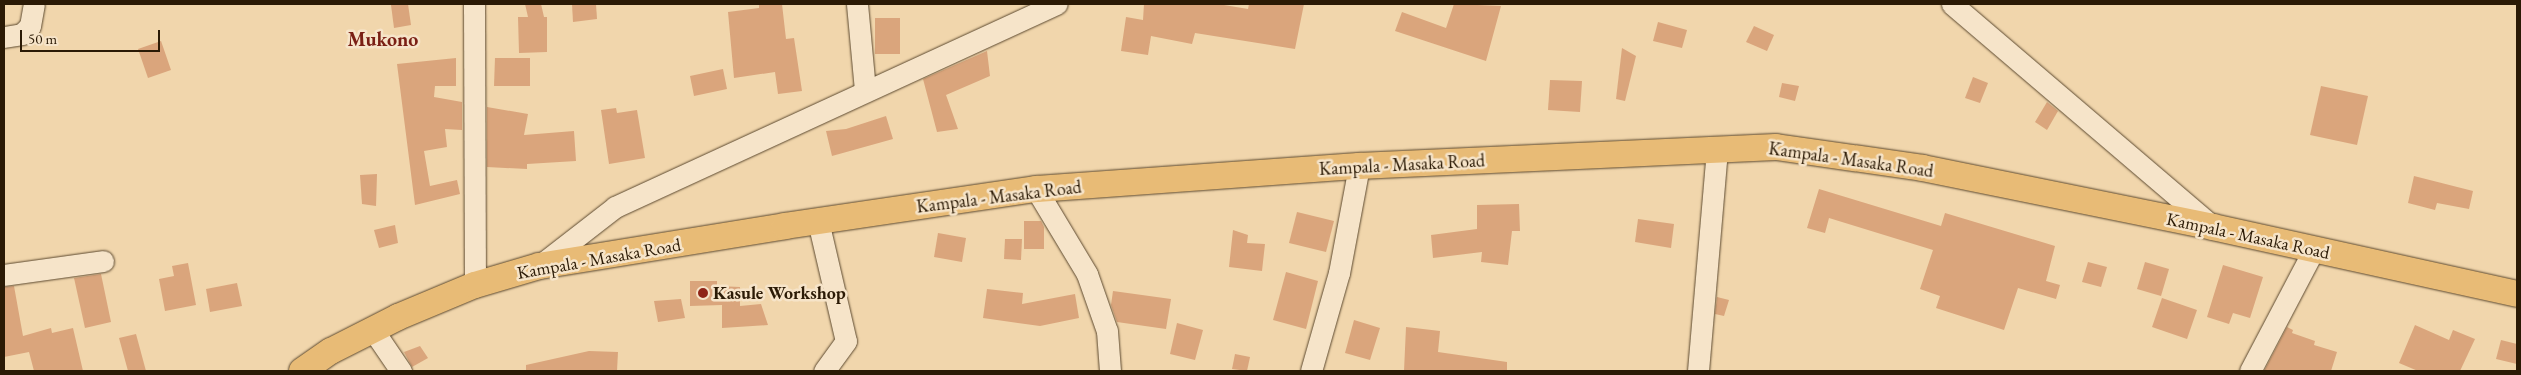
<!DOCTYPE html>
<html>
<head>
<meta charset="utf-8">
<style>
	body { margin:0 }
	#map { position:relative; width:2521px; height:375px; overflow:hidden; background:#f1d6ac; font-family:"EB Garamond",serif }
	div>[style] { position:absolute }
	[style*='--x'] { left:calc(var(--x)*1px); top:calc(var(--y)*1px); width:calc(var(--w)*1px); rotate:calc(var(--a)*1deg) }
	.building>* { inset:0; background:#daa57c }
	.roads { filter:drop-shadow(0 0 1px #5c492f) drop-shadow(0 0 1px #5c492f) }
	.minor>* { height:21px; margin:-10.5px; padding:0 10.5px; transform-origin:10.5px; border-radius:10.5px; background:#f6e4c9 }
	.major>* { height:26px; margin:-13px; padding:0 13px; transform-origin:13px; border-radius:13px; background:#e8bb76 }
	.dots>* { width:14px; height:14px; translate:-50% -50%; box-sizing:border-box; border:2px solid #f6e4c9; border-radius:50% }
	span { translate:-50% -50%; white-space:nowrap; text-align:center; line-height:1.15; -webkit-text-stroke:5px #f6e4c9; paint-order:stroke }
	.street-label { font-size:18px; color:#2b1a05 }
	.poi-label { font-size:18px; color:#2b1a05; font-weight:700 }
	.left { translate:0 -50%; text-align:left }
	.quarter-label { font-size:20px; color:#7a1f14; font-weight:700 }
	.frame { position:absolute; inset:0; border:5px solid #2b1a05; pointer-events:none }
	.scale { position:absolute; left:20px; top:30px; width:140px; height:22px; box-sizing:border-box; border:2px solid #2b1a05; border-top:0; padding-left:6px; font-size:15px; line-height:18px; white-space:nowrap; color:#2b1a05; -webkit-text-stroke:4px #f6e4c9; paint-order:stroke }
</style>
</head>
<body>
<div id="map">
	<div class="building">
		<div style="clip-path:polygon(399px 4px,408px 4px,411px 25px,394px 28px,391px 5px)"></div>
		<div style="clip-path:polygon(525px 4px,541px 4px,544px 17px,547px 17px,547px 52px,519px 53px,518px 17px,528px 17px)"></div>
		<div style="clip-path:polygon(572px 4px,596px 4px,597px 19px,573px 22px)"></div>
		<div style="clip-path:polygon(759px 4px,782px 4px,786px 39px,794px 38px,802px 91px,778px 94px,775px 72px,734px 78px,728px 12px,759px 8px)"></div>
		<div style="clip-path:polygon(1144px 4px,1218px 4px,1248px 9px,1249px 4px,1304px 4px,1295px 49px,1195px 33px,1192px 44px,1151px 36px,1148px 55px,1121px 51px,1126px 17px,1143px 20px)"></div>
		<div style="clip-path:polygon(1454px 4px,1501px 6px,1486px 61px,1395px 31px,1402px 12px,1446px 28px)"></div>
		<div style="clip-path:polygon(875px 18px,900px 18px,900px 54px,875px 54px)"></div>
		<div style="clip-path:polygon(1658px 22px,1687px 30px,1682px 48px,1653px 41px)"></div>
		<div style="clip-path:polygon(1754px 26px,1774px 35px,1767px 51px,1746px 42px)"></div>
		<div style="clip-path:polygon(161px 41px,171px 70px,148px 78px,138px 49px)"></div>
		<div style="clip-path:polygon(1622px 48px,1636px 56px,1625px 101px,1616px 99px)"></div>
		<div style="clip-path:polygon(987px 51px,990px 76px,946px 95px,958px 129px,937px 132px,923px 79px)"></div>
		<div style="clip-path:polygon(456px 58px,456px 86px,435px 86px,434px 97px,462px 102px,462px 130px,445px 129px,447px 147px,424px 151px,430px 186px,457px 180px,460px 194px,415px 205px,397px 64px)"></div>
		<div style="clip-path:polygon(495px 58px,530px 58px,530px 86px,494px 86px)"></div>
		<div style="clip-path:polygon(723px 69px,727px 89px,694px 96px,690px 76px)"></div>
		<div style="clip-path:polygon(1973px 77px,1988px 83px,1980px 103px,1965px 98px)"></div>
		<div style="clip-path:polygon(1550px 80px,1582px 81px,1580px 112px,1548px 110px)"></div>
		<div style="clip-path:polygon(1782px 83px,1799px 86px,1795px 101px,1779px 97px)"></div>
		<div style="clip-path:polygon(2321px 86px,2368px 96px,2357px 145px,2310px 135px)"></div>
		<div style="clip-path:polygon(2047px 102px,2058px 111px,2047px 130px,2035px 122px)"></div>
		<div style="clip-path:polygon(487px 107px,528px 114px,524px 135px,574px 131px,576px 161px,527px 164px,527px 169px,487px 167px)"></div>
		<div style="clip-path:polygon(616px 108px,617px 113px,637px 110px,645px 158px,609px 164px,601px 110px)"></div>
		<div style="clip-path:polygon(886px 116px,893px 139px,832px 156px,826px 131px,846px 129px)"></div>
		<div style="clip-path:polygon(377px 174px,376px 206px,362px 204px,360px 175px)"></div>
		<div style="clip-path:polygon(2414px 176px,2473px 191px,2469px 209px,2437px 203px,2435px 210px,2408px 203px)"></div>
		<div style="clip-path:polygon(1819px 189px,1941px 226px,1945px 213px,2055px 246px,2046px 281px,2060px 285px,2056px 299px,2018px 288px,2004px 330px,1936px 308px,1940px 296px,1920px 289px,1933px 250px,1829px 218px,1825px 233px,1807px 228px)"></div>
		<div style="clip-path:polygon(1519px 204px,1520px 231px,1512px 231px,1508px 265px,1481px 262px,1482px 252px,1433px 258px,1431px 235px,1477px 229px,1477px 205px)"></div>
		<div style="clip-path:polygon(1297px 212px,1334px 221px,1326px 252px,1289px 243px)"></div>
		<div style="clip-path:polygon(1638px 219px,1674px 224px,1671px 248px,1635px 242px)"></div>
		<div style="clip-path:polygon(1024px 221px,1041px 221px,1044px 227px,1044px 249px,1024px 249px)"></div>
		<div style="clip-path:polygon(395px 225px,398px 243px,379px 248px,374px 230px)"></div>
		<div style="clip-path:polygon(1233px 230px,1248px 235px,1247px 243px,1265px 244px,1262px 271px,1229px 267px)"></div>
		<div style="clip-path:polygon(938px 233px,966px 238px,962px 262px,934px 257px)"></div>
		<div style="clip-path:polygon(1005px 239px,1022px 239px,1021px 260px,1004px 259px)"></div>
		<div style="clip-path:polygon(2088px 262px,2107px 267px,2101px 287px,2082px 282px)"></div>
		<div style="clip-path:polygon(2145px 262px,2169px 269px,2161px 296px,2137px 289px)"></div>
		<div style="clip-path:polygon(188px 263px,196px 305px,165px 311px,159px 279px,174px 276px,172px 266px)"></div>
		<div style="clip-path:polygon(2223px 265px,2263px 277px,2250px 318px,2233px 313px,2229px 324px,2207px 317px)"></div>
		<div style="clip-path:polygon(1286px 272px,1318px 281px,1306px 329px,1273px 320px)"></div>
		<div style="clip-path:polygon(101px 274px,111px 322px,85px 328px,74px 278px)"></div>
		<div style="clip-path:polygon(690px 281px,717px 281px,717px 286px,740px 287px,740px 306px,761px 304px,768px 325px,722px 328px,722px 305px,690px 306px)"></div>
		<div style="clip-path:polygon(237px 283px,242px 306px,210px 312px,206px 289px)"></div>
		<div style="clip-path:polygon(14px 286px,23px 336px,51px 328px,52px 333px,73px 328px,83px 371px,34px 371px,29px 352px,4px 357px,4px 287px)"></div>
		<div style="clip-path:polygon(987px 289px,1023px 293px,1022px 304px,1075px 294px,1079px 318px,1040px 326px,983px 318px)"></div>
		<div style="clip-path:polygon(1113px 291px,1171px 299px,1166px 329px,1117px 322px,1111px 305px)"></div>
		<div style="clip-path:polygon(1717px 297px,1729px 300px,1724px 316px,1715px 314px)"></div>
		<div style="clip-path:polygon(2162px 298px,2197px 310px,2187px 339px,2152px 327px)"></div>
		<div style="clip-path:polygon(681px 299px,685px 318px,658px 322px,654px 301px)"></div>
		<div style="clip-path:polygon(1354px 320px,1380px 328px,1370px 360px,1345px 353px)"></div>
		<div style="clip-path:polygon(1177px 323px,1203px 330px,1195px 360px,1170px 354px)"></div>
		<div style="clip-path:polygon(2415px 325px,2449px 340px,2453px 330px,2475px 339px,2460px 371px,2418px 371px,2399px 363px)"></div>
		<div style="clip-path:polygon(1406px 327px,1440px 331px,1438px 352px,1507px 362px,1507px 371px,1404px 371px)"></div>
		<div style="clip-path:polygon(2287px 327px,2293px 330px,2292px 333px,2315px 341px,2314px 345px,2337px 352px,2331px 371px,2264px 371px)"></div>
		<div style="clip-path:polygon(136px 334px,146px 371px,128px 371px,119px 338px)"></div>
		<div style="clip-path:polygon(2501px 340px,2517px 344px,2517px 364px,2496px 359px)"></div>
		<div style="clip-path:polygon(420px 346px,428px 358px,412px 367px,404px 352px)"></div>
		<div style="clip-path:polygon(589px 351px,618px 352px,617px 371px,526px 371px,526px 365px)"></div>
		<div style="clip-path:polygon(1235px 354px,1250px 357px,1247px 371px,1232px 369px)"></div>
	</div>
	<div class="roads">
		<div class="minor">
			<div style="--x:474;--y:4;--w:281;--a:89.8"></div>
			<div style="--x:857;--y:4;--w:87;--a:84.7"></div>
			<div style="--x:1952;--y:4;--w:343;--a:40.5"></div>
			<div style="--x:4;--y:37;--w:18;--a:-9"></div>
			<div style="--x:22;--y:34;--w:11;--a:-45"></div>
			<div style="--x:30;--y:26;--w:22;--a:-80"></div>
			<div style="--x:1036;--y:189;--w:99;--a:59"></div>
			<div style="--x:1087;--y:274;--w:60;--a:70.7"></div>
			<div style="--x:1107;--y:331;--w:40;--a:85.7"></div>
			<div style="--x:818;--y:221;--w:123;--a:76.9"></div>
			<div style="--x:846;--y:341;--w:37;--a:126"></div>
			<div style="--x:539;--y:266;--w:96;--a:-37.8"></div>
			<div style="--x:615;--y:207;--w:486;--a:-24.7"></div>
			<div style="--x:4;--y:275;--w:100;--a:-8"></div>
			<div style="--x:373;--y:330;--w:50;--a:55.7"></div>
			<div style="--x:1311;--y:371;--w:102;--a:-74.1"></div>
			<div style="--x:1339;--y:273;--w:109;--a:-79.4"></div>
			<div style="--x:1698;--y:371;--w:222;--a:-85.1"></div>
			<div style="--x:2250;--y:371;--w:138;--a:-62.3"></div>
		</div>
		<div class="major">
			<div style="--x:302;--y:371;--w:35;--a:-35"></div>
			<div style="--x:331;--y:351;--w:75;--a:-26.9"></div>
			<div style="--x:398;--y:317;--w:83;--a:-22.6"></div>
			<div style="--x:475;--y:285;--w:67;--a:-16.5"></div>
			<div style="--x:539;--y:266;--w:249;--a:-9.2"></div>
			<div style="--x:785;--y:226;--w:254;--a:-8.4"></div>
			<div style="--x:1036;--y:189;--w:324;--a:-4.1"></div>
			<div style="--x:1359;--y:166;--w:417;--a:-2.6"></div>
			<div style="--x:1776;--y:147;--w:148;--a:8.1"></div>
			<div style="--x:1923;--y:168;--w:296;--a:11.5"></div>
			<div style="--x:2213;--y:227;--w:311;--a:12.4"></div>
		</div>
	</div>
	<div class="dots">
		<div style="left:703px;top:293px;background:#8f2418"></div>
	</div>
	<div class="street-label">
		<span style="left:1851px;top:160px;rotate:8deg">Kampala - Masaka Road</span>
		<span style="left:1402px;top:165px;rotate:-3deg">Kampala - Masaka Road</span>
		<span style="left:999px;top:197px;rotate:-7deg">Kampala - Masaka Road</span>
		<span style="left:2248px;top:236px;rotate:12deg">Kampala - Masaka Road</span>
		<span style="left:599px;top:259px;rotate:-10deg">Kampala - Masaka Road</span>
	</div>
	<div class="poi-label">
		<span class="left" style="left:713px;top:293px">Kasule Workshop</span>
	</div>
	<div class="quarter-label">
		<span style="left:383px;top:39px">Mukono</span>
	</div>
	<div class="frame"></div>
	<div class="scale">50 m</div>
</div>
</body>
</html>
